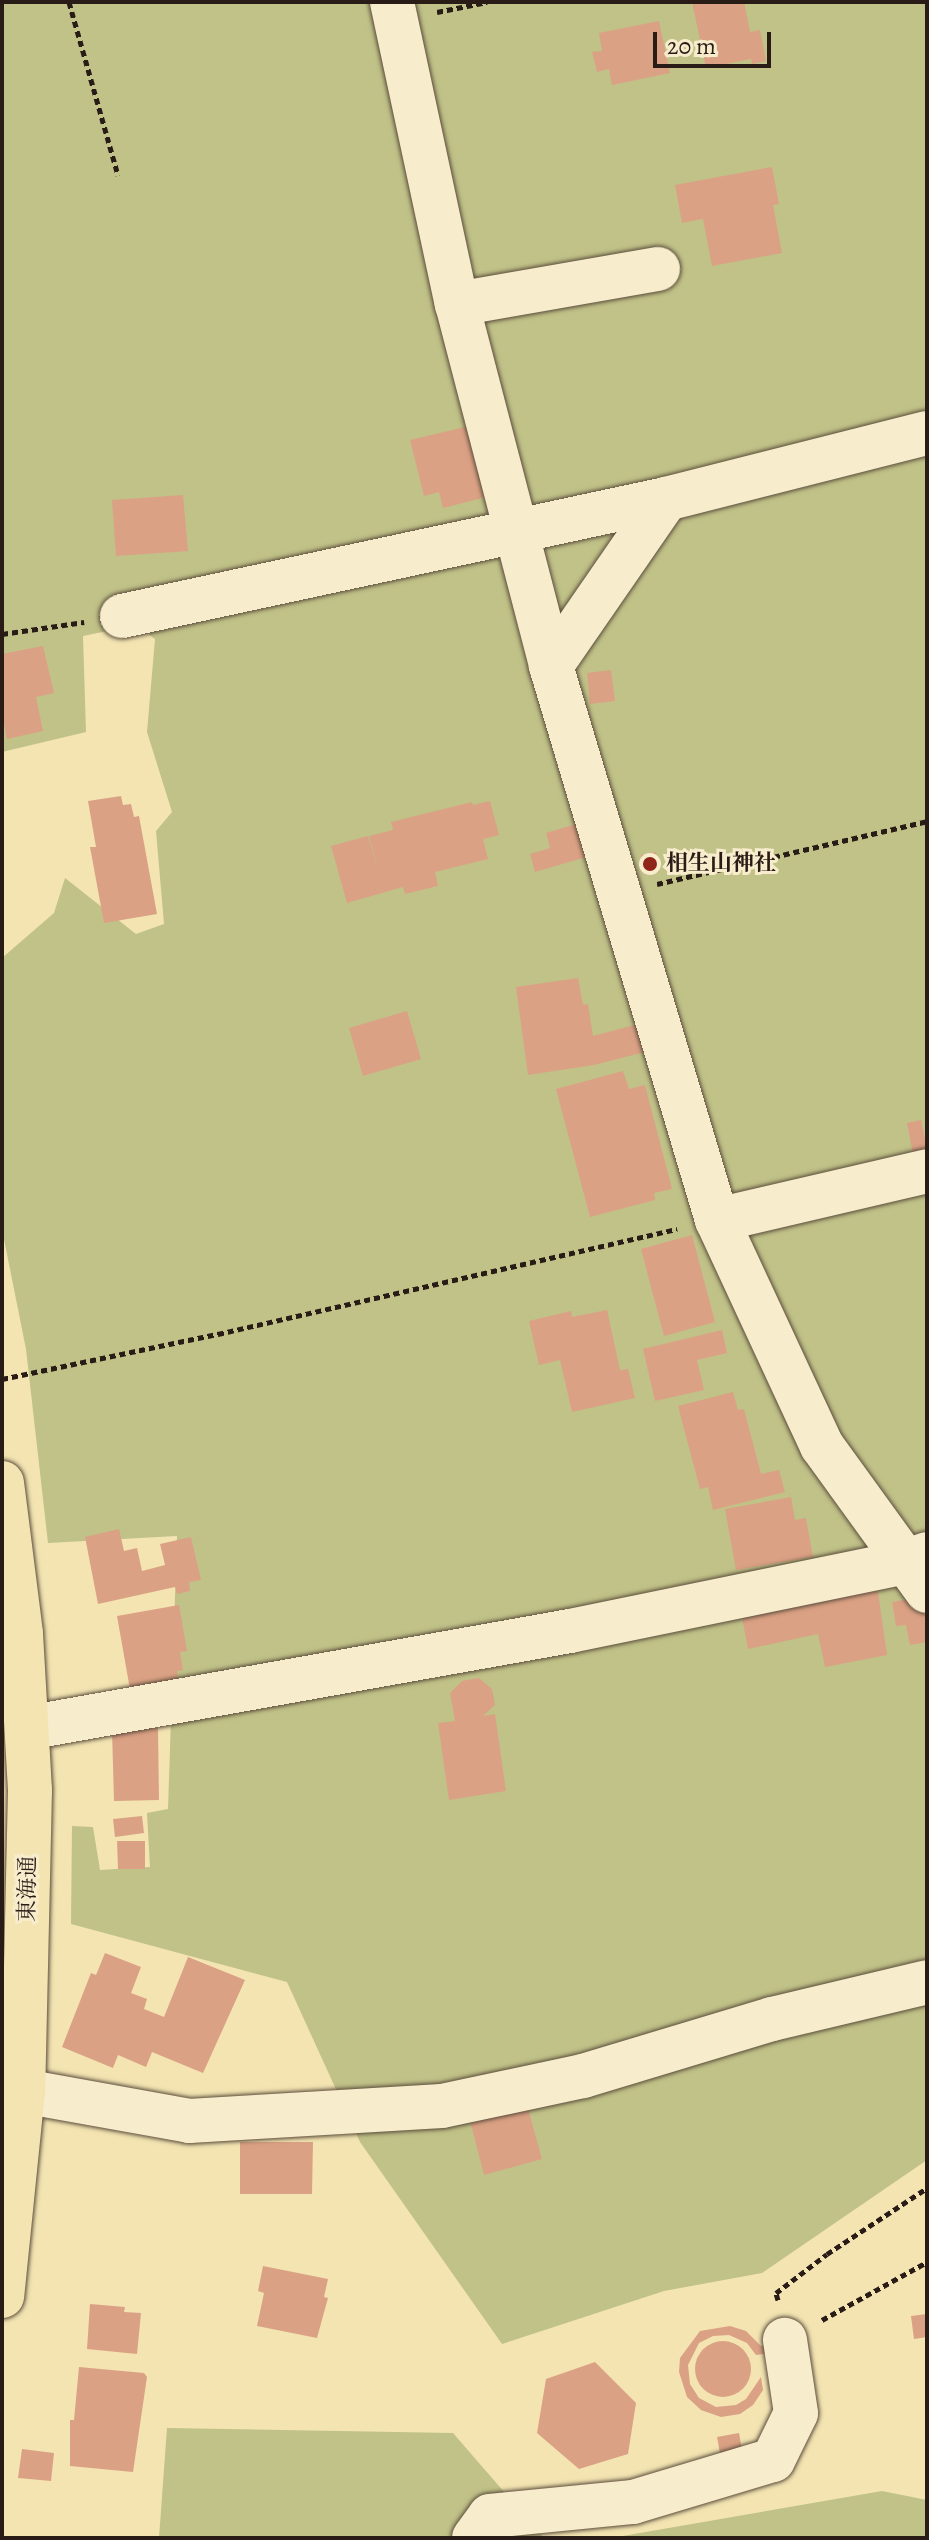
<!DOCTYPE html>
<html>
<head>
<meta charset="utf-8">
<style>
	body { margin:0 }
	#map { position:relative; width:929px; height:2540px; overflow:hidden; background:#f3e4b2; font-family:Alegreya,"Noto Serif JP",serif }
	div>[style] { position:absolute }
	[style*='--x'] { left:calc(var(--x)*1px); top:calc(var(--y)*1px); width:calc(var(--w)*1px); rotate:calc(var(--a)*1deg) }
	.green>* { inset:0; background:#c0c288 }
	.building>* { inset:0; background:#dba184 }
	.round { border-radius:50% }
	.path>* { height:5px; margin-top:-2.5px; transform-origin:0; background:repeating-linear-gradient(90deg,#291b15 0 6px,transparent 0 10px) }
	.roads { filter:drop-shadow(0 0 2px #5c4d3c) drop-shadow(0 0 2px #5c4d3c) }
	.minor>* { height:44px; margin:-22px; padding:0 22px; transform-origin:22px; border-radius:22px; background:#f7edcd }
	.major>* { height:44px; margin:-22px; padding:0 22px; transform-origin:22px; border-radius:22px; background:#f3e4b2 }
	.dots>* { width:22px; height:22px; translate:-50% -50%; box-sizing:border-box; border:4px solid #f7edcd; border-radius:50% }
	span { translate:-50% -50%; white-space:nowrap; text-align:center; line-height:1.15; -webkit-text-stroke:6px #f7edcd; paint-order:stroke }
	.poi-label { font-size:22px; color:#291b15; font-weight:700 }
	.left { translate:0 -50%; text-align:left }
	.street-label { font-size:22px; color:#291b15 }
	.frame { position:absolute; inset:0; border:4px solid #291b15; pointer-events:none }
	.scale { position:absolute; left:653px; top:32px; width:118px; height:36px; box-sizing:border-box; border:4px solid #291b15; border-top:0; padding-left:10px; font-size:24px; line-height:28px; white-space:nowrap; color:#291b15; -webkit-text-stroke:6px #f7edcd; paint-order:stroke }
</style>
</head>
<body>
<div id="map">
	<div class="green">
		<div style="clip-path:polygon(2px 2px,927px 2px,927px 2160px,762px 2273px,664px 2291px,502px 2344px,360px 2142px,287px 1982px,71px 1924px,72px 1826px,93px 1827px,100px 1870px,150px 1867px,147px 1813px,168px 1809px,177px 1536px,48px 1543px,26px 1349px,2px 1229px,2px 958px,54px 913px,65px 878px,136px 934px,164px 924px,156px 831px,172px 812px,147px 732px,155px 639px,136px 625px,83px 636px,86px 732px,2px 752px)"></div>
		<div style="clip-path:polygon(167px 2428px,453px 2433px,544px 2538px,159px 2538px)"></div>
		<div style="clip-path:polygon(882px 2491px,927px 2500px,927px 2538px,611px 2538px)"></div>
	</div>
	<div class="building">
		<div style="clip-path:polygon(692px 2px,744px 2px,750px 32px,760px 30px,766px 61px,752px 64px,751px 59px,706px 68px)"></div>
		<div style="clip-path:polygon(659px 21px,670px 73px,612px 85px,609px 69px,597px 72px,592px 52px,602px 51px,599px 33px)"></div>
		<div style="clip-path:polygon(772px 167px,779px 204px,773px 205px,782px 253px,712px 266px,703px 219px,682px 223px,675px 185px)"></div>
		<div style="clip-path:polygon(469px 426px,486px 497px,443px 508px,439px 492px,424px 496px,410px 440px)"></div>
		<div style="clip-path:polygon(183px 495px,188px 551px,116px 556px,112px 500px)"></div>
		<div style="clip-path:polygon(43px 646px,54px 693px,36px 697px,43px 731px,7px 739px,2px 714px,2px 654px)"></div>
		<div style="clip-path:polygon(611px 670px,615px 701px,590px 704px,587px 673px)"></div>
		<div style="clip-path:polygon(121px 796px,123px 805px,131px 804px,134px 817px,139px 816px,157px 914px,104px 923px,90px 847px,96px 847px,88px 801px)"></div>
		<div style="clip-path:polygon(490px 801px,499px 835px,483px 839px,488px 859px,435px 872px,438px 886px,405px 894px,403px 887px,347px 903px,331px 846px,368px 836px,378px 871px,369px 836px,393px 830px,391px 822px,472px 802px,473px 805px)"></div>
		<div style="clip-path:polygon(583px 822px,593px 855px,535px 872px,530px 854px,550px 848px,546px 833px)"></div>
		<div style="clip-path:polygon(656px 852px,659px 872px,645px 875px,641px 855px)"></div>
		<div style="clip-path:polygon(578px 978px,583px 1005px,588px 1004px,593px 1036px,642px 1023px,649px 1051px,594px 1065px,528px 1075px,516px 987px)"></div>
		<div style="clip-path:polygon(407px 1011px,421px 1059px,363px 1076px,349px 1028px)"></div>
		<div style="clip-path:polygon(623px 1071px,629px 1089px,645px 1085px,672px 1189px,654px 1193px,655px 1200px,590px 1217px,556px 1089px)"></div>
		<div style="clip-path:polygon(921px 1120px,927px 1150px,913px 1154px,907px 1123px)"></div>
		<div style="clip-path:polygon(692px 1235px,715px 1322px,664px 1336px,641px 1249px)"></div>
		<div style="clip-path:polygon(607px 1310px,620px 1370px,628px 1369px,635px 1398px,572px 1412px,560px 1360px,539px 1365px,529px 1321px,571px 1311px,572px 1317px)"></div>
		<div style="clip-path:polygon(722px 1330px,727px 1353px,697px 1360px,704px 1390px,655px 1401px,643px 1349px)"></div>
		<div style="clip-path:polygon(733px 1392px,738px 1410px,744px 1409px,761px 1474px,779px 1470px,785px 1492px,713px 1510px,708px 1487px,700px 1489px,678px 1406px)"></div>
		<div style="clip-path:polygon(791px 1497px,795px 1520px,806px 1518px,813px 1557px,736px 1570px,725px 1509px)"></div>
		<div style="clip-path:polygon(119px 1529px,124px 1551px,137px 1548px,142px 1571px,165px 1565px,160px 1544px,191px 1537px,201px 1580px,189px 1582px,190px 1591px,177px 1594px,175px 1587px,98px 1604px,85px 1537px)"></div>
		<div style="clip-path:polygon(877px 1585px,887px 1655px,825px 1667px,818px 1634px,748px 1649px,741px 1612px)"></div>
		<div style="clip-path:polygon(910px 1599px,927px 1617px,927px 1642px,910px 1645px,906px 1625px,896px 1626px,892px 1602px)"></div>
		<div style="clip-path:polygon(179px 1605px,187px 1651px,180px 1652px,183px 1670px,177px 1671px,179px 1686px,131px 1695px,117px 1616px)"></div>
		<div style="clip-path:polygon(479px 1678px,492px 1689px,495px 1705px,483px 1716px,495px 1714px,506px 1791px,449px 1800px,438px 1723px,455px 1721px,450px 1693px,462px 1681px)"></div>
		<div style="clip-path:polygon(158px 1728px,159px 1800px,114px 1801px,112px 1729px)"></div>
		<div style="clip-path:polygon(142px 1816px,144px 1833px,115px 1837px,113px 1819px)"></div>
		<div style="clip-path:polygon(117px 1841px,145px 1841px,145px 1869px,118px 1869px)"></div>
		<div style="clip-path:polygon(105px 1953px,141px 1967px,131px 1993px,147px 1999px,144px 2009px,164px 2017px,188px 1957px,245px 1980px,203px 2073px,152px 2052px,146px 2067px,118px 2055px,113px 2068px,62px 2047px,91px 1973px,96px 1975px)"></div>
		<div style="clip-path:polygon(524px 2094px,542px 2159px,484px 2175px,467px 2109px)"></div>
		<div style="clip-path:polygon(240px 2142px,313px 2142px,312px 2194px,240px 2194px)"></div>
		<div style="clip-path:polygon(263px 2266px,328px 2279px,324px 2297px,328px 2298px,317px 2338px,257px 2326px,264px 2293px,258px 2291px)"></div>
		<div style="clip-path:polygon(90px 2304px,125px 2307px,124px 2312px,141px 2313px,137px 2354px,87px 2349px)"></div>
		<div style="clip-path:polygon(927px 2314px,927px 2337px,914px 2339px,911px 2316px)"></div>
		<div style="clip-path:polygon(730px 2326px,746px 2331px,761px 2346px,776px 2343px,779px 2352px,756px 2355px,747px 2343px,729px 2335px,713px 2336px,699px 2343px,688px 2365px,690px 2384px,699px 2398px,716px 2407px,736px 2405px,746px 2399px,761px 2377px,763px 2390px,753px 2405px,740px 2414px,721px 2417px,701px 2410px,687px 2397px,679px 2372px,680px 2358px,700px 2331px)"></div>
		<div class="round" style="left:695px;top:2341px;width:56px;height:56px"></div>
		<div style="clip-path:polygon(595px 2362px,636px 2403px,628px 2454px,579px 2469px,537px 2433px,546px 2379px)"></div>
		<div style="clip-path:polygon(79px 2367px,144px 2373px,147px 2377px,133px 2472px,70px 2466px,70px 2420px,74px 2420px)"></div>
		<div style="clip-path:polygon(739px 2433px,744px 2461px,722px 2464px,717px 2437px)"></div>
		<div style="clip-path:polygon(22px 2449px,54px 2453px,51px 2481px,18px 2478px)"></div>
	</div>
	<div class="path">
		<div style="--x:69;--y:2;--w:180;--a:74.2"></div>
		<div style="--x:437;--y:12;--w:51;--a:-11.3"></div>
		<div style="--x:2;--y:634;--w:83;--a:-8.3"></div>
		<div style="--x:657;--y:884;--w:277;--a:-13.1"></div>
		<div style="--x:2;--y:1379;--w:221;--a:-11.8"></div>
		<div style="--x:218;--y:1334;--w:471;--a:-12.9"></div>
		<div style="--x:778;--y:2300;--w:7;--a:-106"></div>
		<div style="--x:776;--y:2293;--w:64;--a:-37.4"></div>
		<div style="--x:827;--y:2254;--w:120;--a:-33.4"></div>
		<div style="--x:822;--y:2320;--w:120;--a:-28.9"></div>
	</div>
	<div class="roads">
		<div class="minor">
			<div style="--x:392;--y:2;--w:309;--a:77.9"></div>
			<div style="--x:457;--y:304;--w:374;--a:75.4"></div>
			<div style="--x:551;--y:666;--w:578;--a:73.32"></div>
			<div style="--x:717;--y:1220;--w:249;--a:65.1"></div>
			<div style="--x:822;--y:1446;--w:179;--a:54.1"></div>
			<div style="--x:457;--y:304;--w:204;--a:-9.9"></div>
			<div style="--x:122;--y:616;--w:556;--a:-12.14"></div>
			<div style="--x:666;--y:499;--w:269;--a:-14.2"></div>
			<div style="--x:551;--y:666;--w:203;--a:-55.4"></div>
			<div style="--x:717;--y:1220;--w:216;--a:-13.1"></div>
			<div style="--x:27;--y:1728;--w:552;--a:-10.13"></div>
			<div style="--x:570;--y:1631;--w:342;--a:-11.6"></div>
			<div style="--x:905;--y:1562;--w:23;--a:-20"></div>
			<div style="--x:23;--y:2091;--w:169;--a:10.2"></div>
			<div style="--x:189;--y:2121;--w:253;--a:-3.4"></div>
			<div style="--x:442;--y:2106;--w:144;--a:-12"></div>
			<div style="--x:583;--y:2076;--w:197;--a:-16.8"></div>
			<div style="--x:772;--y:2019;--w:159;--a:-13.4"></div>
			<div style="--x:474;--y:2538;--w:27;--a:-54"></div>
			<div style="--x:490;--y:2516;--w:144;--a:-5.6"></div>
			<div style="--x:633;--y:2502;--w:146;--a:-16.7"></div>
			<div style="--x:773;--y:2460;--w:52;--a:-63.9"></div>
			<div style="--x:796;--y:2413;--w:74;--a:-98.6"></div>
		</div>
		<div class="major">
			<div style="--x:2;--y:1483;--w:152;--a:82.8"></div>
			<div style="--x:21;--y:1634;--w:156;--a:86.7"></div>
			<div style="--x:30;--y:1790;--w:301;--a:91.3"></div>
			<div style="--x:23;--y:2091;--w:206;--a:95.8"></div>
		</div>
	</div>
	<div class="dots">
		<div style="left:650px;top:864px;background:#8f2418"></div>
	</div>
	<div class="poi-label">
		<span class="left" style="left:666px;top:864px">相生山神社</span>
	</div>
	<div class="street-label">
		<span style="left:28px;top:1889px;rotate:-89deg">東海通</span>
	</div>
	<div class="frame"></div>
	<div class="scale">20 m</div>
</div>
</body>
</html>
